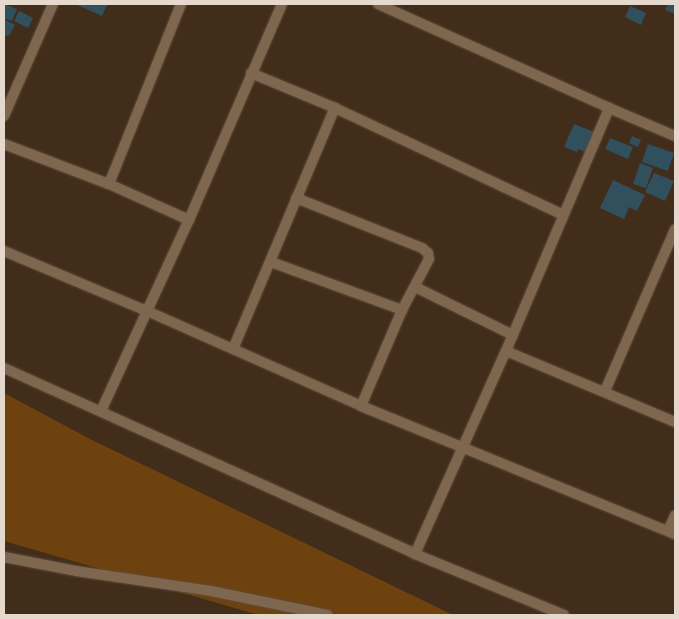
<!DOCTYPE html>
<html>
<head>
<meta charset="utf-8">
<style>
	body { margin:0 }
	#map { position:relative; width:679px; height:619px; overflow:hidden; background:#412d1a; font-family:Quicksand,sans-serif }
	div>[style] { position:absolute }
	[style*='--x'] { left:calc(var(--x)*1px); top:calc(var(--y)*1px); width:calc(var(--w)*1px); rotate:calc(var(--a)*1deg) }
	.green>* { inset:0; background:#6d420f }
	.building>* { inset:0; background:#31505d }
	.roads { filter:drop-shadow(0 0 1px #5f4c3a) drop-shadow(0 0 1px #5f4c3a) }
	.minor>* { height:10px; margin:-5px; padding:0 5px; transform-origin:5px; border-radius:5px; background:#7f664e }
	.tertiary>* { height:10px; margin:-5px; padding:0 5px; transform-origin:5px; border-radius:5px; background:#7f664e }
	span { translate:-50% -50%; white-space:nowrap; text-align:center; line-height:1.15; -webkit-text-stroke:5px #362410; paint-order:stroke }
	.frame { position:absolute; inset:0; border:5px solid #e5d8cc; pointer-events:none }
</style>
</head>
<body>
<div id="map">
	<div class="green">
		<div style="clip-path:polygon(4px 393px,90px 439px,453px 615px,259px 615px,4px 541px)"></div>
	</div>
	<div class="building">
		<div style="clip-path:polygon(4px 4px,17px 9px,12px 21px,4px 18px)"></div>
		<div style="clip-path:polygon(75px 4px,105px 4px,107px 5px,102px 16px)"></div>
		<div style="clip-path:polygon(668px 4px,675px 4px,675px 14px,665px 10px)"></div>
		<div style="clip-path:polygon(630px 6px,646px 13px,641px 25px,625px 17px)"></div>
		<div style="clip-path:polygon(19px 11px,33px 18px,28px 28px,14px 21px)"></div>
		<div style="clip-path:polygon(4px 19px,15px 25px,9px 36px,6px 35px,4px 40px)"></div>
		<div style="clip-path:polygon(574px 124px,594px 132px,586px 152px,578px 149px,577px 152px,564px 147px)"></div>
		<div style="clip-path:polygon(632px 136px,641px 140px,638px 147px,629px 143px)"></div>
		<div style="clip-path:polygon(610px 138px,633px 147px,628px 159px,605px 149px)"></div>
		<div style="clip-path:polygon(648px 144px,674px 153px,668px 171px,642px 162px)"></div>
		<div style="clip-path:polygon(640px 163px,653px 168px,646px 188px,633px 184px)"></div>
		<div style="clip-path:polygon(654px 173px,674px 181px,665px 201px,645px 192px)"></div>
		<div style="clip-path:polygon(613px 180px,645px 195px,637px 211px,629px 207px,624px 219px,600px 208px)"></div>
	</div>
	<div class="roads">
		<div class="minor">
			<div style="--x:251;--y:73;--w:91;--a:22.6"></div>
			<div style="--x:335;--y:108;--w:252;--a:25.1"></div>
			<div style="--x:4;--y:116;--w:122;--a:-66.4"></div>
			<div style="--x:4;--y:144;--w:112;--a:20.9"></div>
			<div style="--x:109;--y:184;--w:88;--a:24.2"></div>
			<div style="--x:109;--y:184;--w:194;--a:-68.2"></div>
			<div style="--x:296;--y:198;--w:136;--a:21.6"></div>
			<div style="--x:422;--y:248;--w:8;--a:40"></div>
			<div style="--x:428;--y:253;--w:6;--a:81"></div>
			<div style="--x:429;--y:259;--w:58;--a:117.9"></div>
			<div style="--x:402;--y:310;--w:104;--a:113.1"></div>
			<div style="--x:4;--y:251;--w:155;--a:22.8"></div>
			<div style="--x:147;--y:311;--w:234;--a:23.9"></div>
			<div style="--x:361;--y:406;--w:339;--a:22.2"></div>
			<div style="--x:271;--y:262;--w:140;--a:20.1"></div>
			<div style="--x:415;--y:287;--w:109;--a:26.1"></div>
			<div style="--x:233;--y:349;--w:262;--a:-67.1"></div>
			<div style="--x:506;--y:351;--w:183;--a:22.8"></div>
			<div style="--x:4;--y:368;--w:451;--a:24.3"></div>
			<div style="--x:415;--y:554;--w:161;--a:22.3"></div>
			<div style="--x:605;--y:391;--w:176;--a:-66.6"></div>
			<div style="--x:101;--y:411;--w:210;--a:-65.3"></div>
			<div style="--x:189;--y:220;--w:235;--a:-66.7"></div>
			<div style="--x:668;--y:531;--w:17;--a:-66"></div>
			<div style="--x:415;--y:554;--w:222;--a:-65.9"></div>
			<div style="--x:506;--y:351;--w:264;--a:-67"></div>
			<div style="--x:4;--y:557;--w:73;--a:11"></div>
			<div style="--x:76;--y:571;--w:136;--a:8.4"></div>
			<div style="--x:211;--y:591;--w:119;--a:11.6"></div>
		</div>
		<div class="tertiary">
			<div style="--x:378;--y:4;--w:253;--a:24.2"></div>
			<div style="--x:609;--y:108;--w:72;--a:23"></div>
		</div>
	</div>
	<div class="frame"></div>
</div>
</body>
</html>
